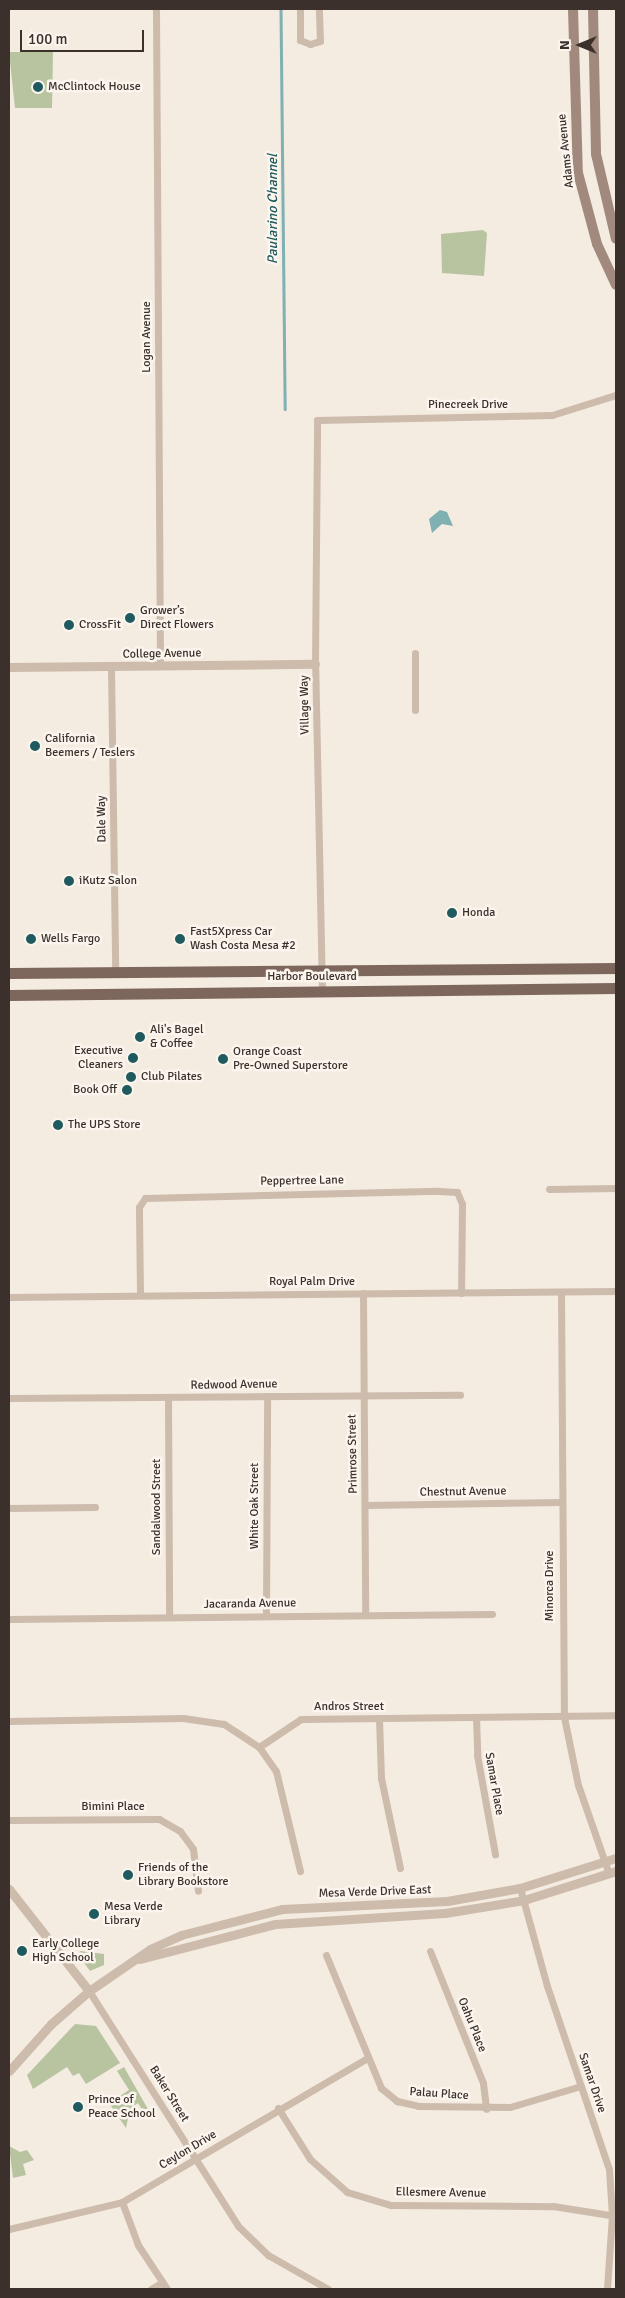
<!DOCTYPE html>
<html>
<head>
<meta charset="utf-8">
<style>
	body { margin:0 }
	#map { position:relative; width:625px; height:2298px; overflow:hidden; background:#f4ebe1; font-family:Signika,sans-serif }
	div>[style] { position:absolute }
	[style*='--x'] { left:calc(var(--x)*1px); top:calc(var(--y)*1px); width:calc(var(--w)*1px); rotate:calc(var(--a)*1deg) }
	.green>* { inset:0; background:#b8c4a0 }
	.water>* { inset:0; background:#7fb0b2 }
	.stream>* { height:2.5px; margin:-1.25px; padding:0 1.25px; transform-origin:1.25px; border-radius:1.25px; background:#7fb0b2 }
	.minor>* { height:7px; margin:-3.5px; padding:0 3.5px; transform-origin:3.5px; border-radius:3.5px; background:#cdbbac }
	.tertiary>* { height:9px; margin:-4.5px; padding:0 4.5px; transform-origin:4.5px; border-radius:4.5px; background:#cdbbac }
	.secondary>* { height:10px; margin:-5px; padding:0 5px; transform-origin:5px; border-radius:5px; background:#a18a7d }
	.primary>* { height:11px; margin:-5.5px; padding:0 5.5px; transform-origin:5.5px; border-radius:5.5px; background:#7d675c }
	.dots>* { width:14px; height:14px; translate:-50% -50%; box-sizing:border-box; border:2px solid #fbf5ee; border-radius:50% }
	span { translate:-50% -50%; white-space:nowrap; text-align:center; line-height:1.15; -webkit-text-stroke:5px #fbf5ee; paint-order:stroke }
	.poi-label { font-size:12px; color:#3b302b }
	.left { translate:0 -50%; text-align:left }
	.right { translate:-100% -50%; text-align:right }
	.street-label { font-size:12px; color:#3b302b }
	.water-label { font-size:14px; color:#1f5a5e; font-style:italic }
	.frame { position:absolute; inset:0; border:10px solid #3b302b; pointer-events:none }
	.north { position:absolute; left:555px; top:20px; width:50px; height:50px; -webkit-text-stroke:4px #fbf5ee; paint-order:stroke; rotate:270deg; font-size:14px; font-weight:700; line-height:20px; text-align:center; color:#3b302b }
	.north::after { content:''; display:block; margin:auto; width:18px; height:22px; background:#3b302b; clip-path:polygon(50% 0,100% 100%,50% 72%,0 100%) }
	.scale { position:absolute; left:20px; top:30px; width:124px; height:22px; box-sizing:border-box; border:2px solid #3b302b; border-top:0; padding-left:6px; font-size:15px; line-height:18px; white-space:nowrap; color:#3b302b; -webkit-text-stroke:4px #fbf5ee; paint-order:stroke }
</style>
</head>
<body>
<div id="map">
	<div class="green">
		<div style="clip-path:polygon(9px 52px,53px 52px,52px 108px,15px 108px)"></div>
		<div style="clip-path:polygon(483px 230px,487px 233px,484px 276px,442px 273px,441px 234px)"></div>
		<div style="clip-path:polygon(80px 1951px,104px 1954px,104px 1965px,90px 1971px,79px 1956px)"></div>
		<div style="clip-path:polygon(75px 2024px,96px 2026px,120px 2063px,86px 2084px,79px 2073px,73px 2076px,67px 2067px,33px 2089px,27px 2075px)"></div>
		<div style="clip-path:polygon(124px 2067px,149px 2111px,145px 2114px,138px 2103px,130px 2109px,126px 2128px,109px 2103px,129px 2090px,117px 2071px)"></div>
		<div style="clip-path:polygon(9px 2146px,20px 2152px,27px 2150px,34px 2160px,23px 2164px,26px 2175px,13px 2178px)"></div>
	</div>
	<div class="water">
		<div style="clip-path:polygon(440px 510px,447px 512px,453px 526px,442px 524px,432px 533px,429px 519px)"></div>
	</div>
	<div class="stream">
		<div style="--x:281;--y:9;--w:400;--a:89.4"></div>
	</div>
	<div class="minor">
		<div style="--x:156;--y:9;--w:657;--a:89.65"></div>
		<div style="--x:300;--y:9;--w:31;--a:90"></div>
		<div style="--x:300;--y:40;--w:11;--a:22"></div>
		<div style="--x:310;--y:44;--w:10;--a:-17"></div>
		<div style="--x:320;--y:41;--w:32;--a:-92"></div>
		<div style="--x:111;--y:667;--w:304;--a:89.2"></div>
		<div style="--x:415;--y:710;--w:57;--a:-90"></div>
		<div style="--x:322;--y:991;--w:327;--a:-91.2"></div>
		<div style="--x:315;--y:664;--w:244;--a:-89.5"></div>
		<div style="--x:317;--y:420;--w:235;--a:-1.2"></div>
		<div style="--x:552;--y:415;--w:67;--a:-17.4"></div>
		<div style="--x:549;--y:1189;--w:67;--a:-0.9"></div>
		<div style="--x:561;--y:1292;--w:425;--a:89.6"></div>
		<div style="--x:564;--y:1717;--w:69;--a:78.4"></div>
		<div style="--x:578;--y:1785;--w:94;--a:70.8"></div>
		<div style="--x:363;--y:1293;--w:320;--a:89.6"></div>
		<div style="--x:140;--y:1294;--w:87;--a:-90.7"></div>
		<div style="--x:139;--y:1207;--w:11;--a:-56"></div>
		<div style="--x:145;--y:1198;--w:293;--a:-1.4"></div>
		<div style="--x:438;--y:1191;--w:19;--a:3"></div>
		<div style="--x:457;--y:1192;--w:13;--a:67"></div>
		<div style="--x:462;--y:1204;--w:89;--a:90.6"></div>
		<div style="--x:9;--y:1297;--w:607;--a:-0.57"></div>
		<div style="--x:168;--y:1397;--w:219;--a:89.7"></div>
		<div style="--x:9;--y:1398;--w:451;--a:-0.4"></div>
		<div style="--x:366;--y:1505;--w:195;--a:-0.9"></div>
		<div style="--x:9;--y:1508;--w:86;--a:-0.7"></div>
		<div style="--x:266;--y:1615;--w:219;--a:-89.7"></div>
		<div style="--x:9;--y:1619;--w:483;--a:-0.6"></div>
		<div style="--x:476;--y:1717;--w:38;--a:88"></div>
		<div style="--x:477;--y:1755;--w:101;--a:79.7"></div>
		<div style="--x:379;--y:1718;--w:60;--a:88.1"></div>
		<div style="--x:381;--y:1778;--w:92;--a:78.1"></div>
		<div style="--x:9;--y:1721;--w:174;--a:-1"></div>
		<div style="--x:183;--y:1718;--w:41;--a:8.3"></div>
		<div style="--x:224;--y:1724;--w:42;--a:33.3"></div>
		<div style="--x:259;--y:1747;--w:50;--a:-33.7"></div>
		<div style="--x:301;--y:1719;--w:315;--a:-0.7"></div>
		<div style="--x:259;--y:1747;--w:29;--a:55"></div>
		<div style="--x:276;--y:1771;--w:103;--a:76.5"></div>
		<div style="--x:9;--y:1820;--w:150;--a:-0.4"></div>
		<div style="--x:159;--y:1819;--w:24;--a:30"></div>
		<div style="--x:180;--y:1831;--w:22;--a:54"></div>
		<div style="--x:193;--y:1849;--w:42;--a:83.2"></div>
		<div style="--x:520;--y:1888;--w:102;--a:74.6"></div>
		<div style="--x:547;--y:1986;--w:193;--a:71.3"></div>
		<div style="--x:609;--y:2169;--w:46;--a:86.3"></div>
		<div style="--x:612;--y:2215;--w:74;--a:93.9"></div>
		<div style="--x:430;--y:1951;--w:142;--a:68.1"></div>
		<div style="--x:483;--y:2083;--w:26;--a:83"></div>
		<div style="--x:326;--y:1955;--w:144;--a:67.5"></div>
		<div style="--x:381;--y:2088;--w:21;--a:39"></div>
		<div style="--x:397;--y:2101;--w:22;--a:13"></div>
		<div style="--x:418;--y:2106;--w:92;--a:0.6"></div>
		<div style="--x:510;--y:2107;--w:74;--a:-16.5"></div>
		<div style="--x:89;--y:1991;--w:278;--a:57.6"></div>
		<div style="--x:238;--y:2226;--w:42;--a:44"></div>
		<div style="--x:268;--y:2255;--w:69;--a:29.5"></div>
		<div style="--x:278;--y:2108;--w:60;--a:57.9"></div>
		<div style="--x:310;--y:2159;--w:50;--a:41.7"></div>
		<div style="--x:347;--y:2192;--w:46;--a:16.5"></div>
		<div style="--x:391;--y:2205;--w:162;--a:0.4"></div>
		<div style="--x:553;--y:2206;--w:64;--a:9"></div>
		<div style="--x:122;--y:2202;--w:46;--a:69.6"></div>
		<div style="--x:138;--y:2245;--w:53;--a:56.6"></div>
		<div style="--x:9;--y:2229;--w:116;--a:-13.4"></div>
		<div style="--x:122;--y:2202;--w:284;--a:-30.4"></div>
		<div style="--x:151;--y:2289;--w:12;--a:-31"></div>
	</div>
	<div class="tertiary">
		<div style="--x:9;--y:667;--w:306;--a:-0.6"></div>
		<div style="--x:9;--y:1889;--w:130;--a:51.9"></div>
		<div style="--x:140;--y:1959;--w:139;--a:-14.5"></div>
		<div style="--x:275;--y:1924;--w:170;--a:-3.7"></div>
		<div style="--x:445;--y:1913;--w:80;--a:-9.3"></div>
		<div style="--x:524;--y:1900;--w:96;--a:-17.5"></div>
		<div style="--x:9;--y:2071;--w:63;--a:-48.2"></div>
		<div style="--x:51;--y:2024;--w:50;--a:-41"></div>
		<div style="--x:89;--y:1991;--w:74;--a:-34.5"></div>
		<div style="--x:150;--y:1949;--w:34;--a:-24"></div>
		<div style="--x:181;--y:1935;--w:104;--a:-14.4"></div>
		<div style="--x:282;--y:1909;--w:165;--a:-2.8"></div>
		<div style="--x:447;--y:1901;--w:74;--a:-10.1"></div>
		<div style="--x:520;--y:1888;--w:101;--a:-17.4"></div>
	</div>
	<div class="secondary">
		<div style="--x:573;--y:9;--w:164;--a:88.3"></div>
		<div style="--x:578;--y:173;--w:73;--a:75"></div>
		<div style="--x:597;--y:244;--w:45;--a:65.1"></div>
		<div style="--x:593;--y:9;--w:145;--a:88.8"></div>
		<div style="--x:596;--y:154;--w:87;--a:76.8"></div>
	</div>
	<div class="primary">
		<div style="--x:9;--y:973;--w:607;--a:-0.47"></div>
		<div style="--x:9;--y:995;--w:607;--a:-0.66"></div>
	</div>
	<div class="dots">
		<div style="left:38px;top:87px;background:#1f5a5e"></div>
		<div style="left:130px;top:618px;background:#1f5a5e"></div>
		<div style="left:69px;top:625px;background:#1f5a5e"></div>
		<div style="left:35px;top:746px;background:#1f5a5e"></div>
		<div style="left:69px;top:881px;background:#1f5a5e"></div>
		<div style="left:452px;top:913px;background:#1f5a5e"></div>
		<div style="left:31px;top:939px;background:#1f5a5e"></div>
		<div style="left:180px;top:939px;background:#1f5a5e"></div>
		<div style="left:140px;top:1037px;background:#1f5a5e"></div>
		<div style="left:133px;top:1058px;background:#1f5a5e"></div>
		<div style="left:223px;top:1059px;background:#1f5a5e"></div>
		<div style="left:131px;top:1077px;background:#1f5a5e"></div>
		<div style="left:127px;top:1090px;background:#1f5a5e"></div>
		<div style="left:58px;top:1125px;background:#1f5a5e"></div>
		<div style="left:128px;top:1875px;background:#1f5a5e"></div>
		<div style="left:94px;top:1914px;background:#1f5a5e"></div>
		<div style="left:22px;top:1951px;background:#1f5a5e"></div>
		<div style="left:78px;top:2107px;background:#1f5a5e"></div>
	</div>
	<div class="poi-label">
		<span class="left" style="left:48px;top:87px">McClintock House</span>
		<span class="left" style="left:140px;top:618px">Grower’s<br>Direct Flowers</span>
		<span class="left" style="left:79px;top:625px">CrossFit</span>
		<span class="left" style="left:45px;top:746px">California<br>Beemers / Teslers</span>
		<span class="left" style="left:79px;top:881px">iKutz Salon</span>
		<span class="left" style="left:462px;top:913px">Honda</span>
		<span class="left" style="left:190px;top:939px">Fast5Xpress Car<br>Wash Costa Mesa #2</span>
		<span class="left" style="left:41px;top:939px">Wells Fargo</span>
		<span class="left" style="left:150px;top:1037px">Ali's Bagel<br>&amp; Coffee</span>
		<span class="right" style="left:123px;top:1058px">Executive<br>Cleaners</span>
		<span class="left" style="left:233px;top:1059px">Orange Coast<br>Pre-Owned Superstore</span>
		<span class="left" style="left:141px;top:1077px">Club Pilates</span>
		<span class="right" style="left:117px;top:1090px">Book Off</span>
		<span class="left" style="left:68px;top:1125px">The UPS Store</span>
		<span class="left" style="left:138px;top:1875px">Friends of the<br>Library Bookstore</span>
		<span class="left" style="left:104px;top:1914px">Mesa Verde<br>Library</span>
		<span class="left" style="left:32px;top:1951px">Early College<br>High School</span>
		<span class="left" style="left:88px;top:2107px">Prince of<br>Peace School</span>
	</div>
	<div class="street-label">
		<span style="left:566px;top:151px;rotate:-96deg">Adams Avenue</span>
		<span style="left:147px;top:337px;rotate:-90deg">Logan Avenue</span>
		<span style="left:468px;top:405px">Pinecreek Drive</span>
		<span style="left:162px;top:654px;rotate:-1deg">College Avenue</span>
		<span style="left:305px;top:705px;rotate:-91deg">Village Way</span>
		<span style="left:102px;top:819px;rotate:-91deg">Dale Way</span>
		<span style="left:312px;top:977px">Harbor Boulevard</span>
		<span style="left:302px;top:1181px;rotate:-1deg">Peppertree Lane</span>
		<span style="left:312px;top:1282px">Royal Palm Drive</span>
		<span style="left:234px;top:1385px;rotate:-1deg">Redwood Avenue</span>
		<span style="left:353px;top:1454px;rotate:-91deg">Primrose Street</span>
		<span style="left:463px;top:1492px;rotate:-1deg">Chestnut Avenue</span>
		<span style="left:255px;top:1506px;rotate:-90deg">White Oak Street</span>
		<span style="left:157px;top:1507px;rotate:-90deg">Sandalwood Street</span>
		<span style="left:550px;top:1586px;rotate:-90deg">Minorca Drive</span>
		<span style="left:250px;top:1604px;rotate:-1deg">Jacaranda Avenue</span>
		<span style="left:349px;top:1707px">Andros Street</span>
		<span style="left:494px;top:1784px;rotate:80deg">Samar Place</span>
		<span style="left:113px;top:1807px">Bimini Place</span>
		<span style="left:375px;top:1892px;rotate:-2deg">Mesa Verde Drive East</span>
		<span style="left:472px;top:2025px;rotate:68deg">Oahu Place</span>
		<span style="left:592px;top:2083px;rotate:71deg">Samar Drive</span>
		<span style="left:169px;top:2094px;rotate:58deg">Baker Street</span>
		<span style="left:439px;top:2094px;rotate:4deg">Palau Place</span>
		<span style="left:188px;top:2150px;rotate:-31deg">Ceylon Drive</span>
		<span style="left:441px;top:2193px;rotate:1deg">Ellesmere Avenue</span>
	</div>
	<div class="water-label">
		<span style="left:273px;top:209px;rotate:-90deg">Paularino Channel</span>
	</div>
	<div class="frame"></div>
	<div class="north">N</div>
	<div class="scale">100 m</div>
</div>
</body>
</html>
